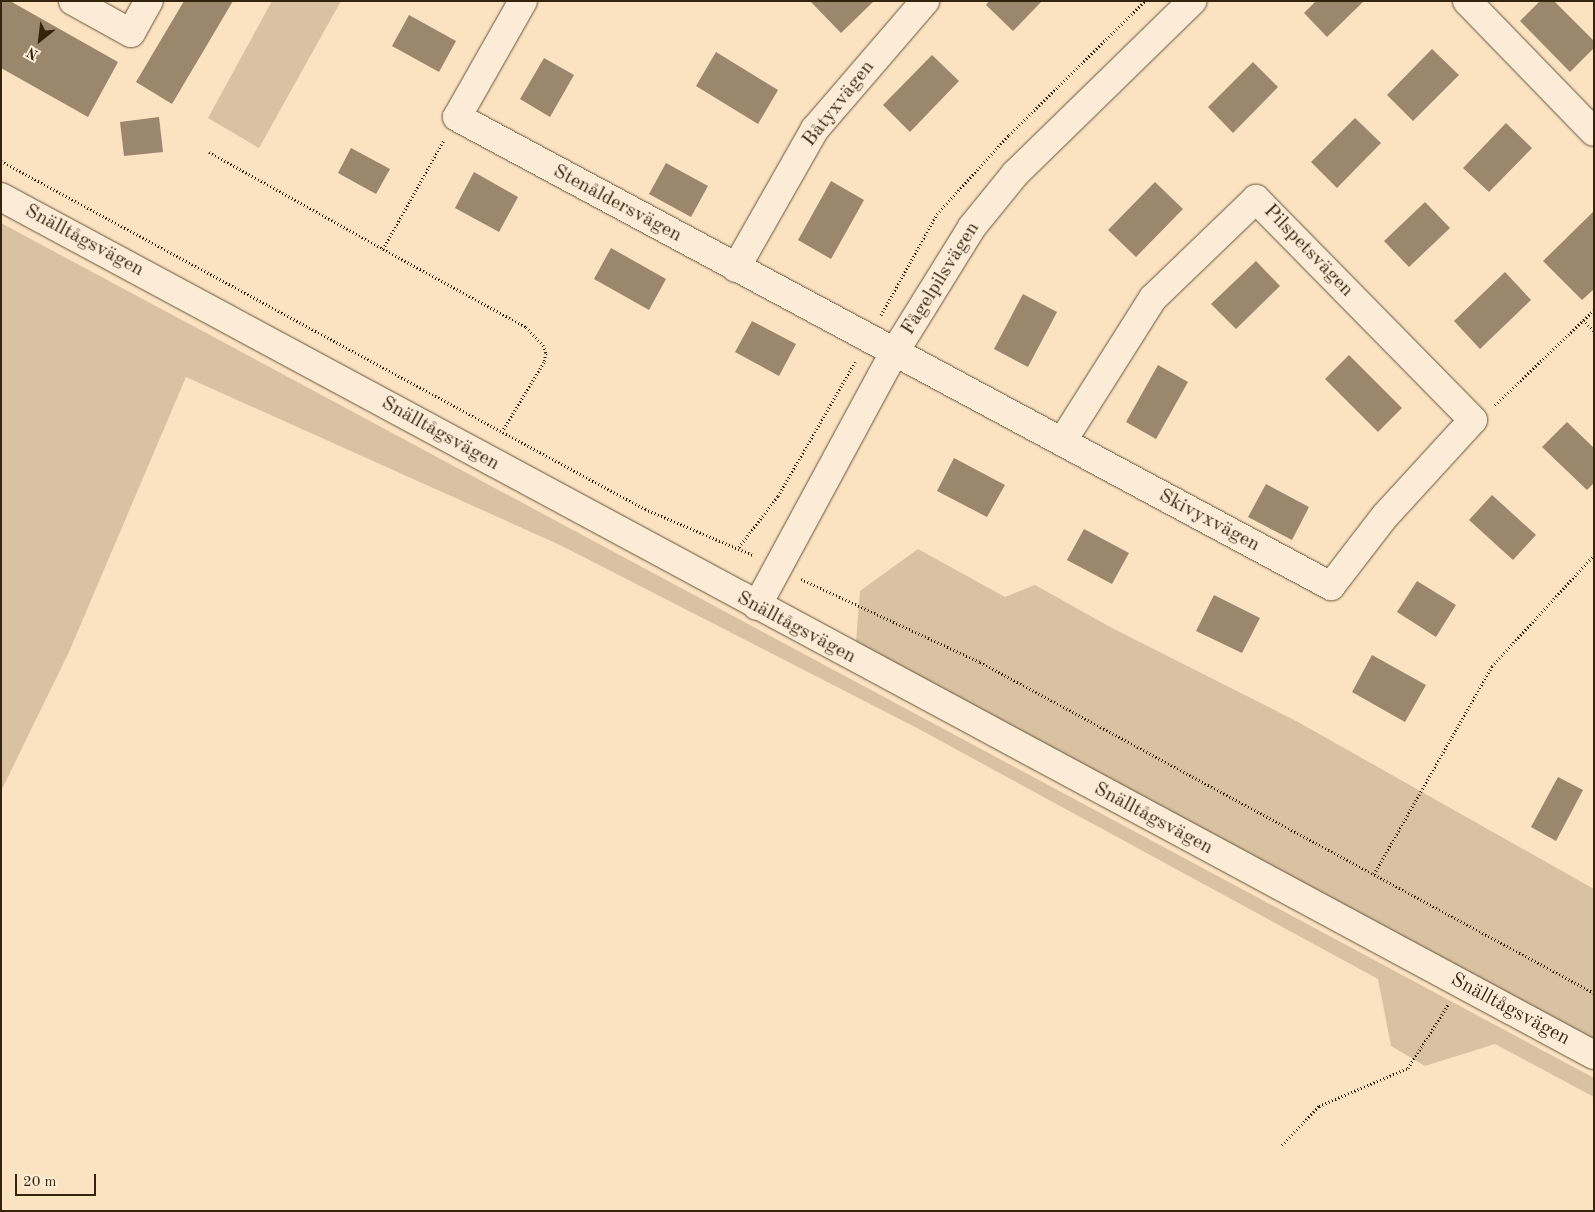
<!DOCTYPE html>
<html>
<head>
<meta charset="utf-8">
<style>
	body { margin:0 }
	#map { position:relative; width:1595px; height:1212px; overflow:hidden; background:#fbe2c1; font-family:"Old Standard TT",serif }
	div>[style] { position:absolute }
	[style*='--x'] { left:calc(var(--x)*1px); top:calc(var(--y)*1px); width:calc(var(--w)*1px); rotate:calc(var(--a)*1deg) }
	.green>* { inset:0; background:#d9c2a2 }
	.building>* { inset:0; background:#9b876b }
	.path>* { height:3px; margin-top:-1.5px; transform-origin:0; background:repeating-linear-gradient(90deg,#34240d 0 1px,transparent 0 3.5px) }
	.roads { filter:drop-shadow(0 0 1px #66543a) drop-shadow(0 0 1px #66543a) }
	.minor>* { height:28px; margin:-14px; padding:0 14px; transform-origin:14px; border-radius:14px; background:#fcecd7 }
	span { translate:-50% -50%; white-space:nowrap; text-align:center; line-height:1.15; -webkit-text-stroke:4px #fcecd7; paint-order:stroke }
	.street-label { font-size:20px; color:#34240d }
	.frame { position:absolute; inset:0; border:2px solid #34240d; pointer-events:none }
	.north { position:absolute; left:15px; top:15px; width:50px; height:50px; -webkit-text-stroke:4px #fcecd7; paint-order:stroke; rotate:209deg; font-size:14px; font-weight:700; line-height:20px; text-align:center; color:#34240d }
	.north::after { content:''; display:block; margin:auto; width:18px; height:22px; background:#34240d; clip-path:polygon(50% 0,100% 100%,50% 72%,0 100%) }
	.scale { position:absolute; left:15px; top:1174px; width:81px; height:22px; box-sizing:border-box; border:2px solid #34240d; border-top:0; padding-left:6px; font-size:15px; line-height:18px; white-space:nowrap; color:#34240d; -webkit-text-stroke:4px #fcecd7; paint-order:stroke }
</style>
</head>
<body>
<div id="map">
	<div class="green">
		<div style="clip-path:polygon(272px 1px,341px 1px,259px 148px,208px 118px)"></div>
		<div style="clip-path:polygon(1px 223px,1594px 1078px,1594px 1097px,1495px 1044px,1425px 1066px,1391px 1046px,1378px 979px,917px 728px,560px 545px,186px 377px,69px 652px,1px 791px)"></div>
		<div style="clip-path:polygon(918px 549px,1005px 597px,1035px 585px,1112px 628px,1298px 722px,1594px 889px,1594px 1040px,856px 642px,860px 591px)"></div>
	</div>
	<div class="building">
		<div style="clip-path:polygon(1px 1px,10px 1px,118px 62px,88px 117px,1px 68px)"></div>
		<div style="clip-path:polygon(184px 1px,233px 1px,172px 104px,136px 82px)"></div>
		<div style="clip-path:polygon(810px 1px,874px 1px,841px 33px)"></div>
		<div style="clip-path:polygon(989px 1px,1042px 1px,1013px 31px,986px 5px)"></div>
		<div style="clip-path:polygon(1316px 1px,1364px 1px,1327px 37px,1304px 13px)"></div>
		<div style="clip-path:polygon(1540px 1px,1554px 1px,1594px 41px,1594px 48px,1570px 72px,1520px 21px)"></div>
		<div style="clip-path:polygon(409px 15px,456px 41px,439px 72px,392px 46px)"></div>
		<div style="clip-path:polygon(1432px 49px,1459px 75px,1413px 121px,1387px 95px)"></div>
		<div style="clip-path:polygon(716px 52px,778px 90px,758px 124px,696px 86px)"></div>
		<div style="clip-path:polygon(932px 55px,959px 81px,910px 132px,883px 105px)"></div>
		<div style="clip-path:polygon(544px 58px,574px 75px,550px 117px,520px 99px)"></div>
		<div style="clip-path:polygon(1253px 62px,1278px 87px,1233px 133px,1208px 107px)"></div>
		<div style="clip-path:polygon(159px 117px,163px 152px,124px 156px,120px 122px)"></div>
		<div style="clip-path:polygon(1355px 118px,1381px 143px,1337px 188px,1311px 162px)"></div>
		<div style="clip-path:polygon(1506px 123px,1532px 148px,1489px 192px,1463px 168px)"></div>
		<div style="clip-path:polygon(351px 148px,390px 169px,376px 194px,338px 173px)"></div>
		<div style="clip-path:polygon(666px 163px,708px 186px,691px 217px,649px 194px)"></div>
		<div style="clip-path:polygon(474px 172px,518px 197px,499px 232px,455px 208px)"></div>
		<div style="clip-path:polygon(831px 181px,864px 200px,831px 259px,798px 240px)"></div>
		<div style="clip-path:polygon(1155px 182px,1183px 209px,1136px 257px,1108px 230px)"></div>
		<div style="clip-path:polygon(1425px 202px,1450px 228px,1409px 267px,1384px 241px)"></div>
		<div style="clip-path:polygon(1594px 211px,1594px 289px,1582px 300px,1543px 261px)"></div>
		<div style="clip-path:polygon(611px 248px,666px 279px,649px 310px,594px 279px)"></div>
		<div style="clip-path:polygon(1256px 261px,1280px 286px,1236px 329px,1211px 304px)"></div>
		<div style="clip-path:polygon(1505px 272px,1531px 300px,1480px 349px,1454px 321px)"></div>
		<div style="clip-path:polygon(1023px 294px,1057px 312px,1028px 367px,994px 349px)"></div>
		<div style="clip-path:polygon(752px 321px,796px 344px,779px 376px,735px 352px)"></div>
		<div style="clip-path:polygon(1349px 355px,1402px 408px,1378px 432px,1325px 379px)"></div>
		<div style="clip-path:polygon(1158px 365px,1188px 382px,1156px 439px,1126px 422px)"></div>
		<div style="clip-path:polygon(1567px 422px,1594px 448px,1594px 483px,1587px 490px,1542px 447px)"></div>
		<div style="clip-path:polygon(954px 458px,1005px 485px,987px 517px,937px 491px)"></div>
		<div style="clip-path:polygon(1266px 484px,1309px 507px,1292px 540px,1248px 517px)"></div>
		<div style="clip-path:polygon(1492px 495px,1536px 535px,1513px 560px,1469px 520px)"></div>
		<div style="clip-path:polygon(1084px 529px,1129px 553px,1112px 584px,1067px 560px)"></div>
		<div style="clip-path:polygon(1417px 581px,1456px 605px,1436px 637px,1397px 612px)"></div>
		<div style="clip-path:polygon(1214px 595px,1260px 618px,1242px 653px,1196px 631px)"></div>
		<div style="clip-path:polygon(1372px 655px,1426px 685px,1405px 722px,1352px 692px)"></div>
		<div style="clip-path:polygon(1558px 777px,1583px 790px,1556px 841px,1531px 827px)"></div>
	</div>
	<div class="path">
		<div style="--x:209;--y:152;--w:199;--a:29.1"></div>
		<div style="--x:383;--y:249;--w:125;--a:-60.8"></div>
		<div style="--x:1;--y:161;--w:732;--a:28.39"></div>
		<div style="--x:645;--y:509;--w:117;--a:23.1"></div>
		<div style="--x:383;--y:249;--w:163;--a:28.6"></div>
		<div style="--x:526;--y:327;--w:25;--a:47"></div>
		<div style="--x:543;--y:345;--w:9;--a:69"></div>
		<div style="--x:546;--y:353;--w:9;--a:103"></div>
		<div style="--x:544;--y:362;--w:79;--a:121.1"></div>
		<div style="--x:881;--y:315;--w:115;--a:-61"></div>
		<div style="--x:937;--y:214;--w:107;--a:-47.7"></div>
		<div style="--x:1009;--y:135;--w:191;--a:-44.6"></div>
		<div style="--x:1583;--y:320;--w:16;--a:45"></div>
		<div style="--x:1495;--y:405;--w:137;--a:-43.8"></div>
		<div style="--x:739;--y:547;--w:64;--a:-52.6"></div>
		<div style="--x:778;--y:496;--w:155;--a:-60.1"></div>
		<div style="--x:801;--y:579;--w:197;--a:24.9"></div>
		<div style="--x:980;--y:662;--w:698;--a:28.33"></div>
		<div style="--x:1374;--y:874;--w:239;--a:-60.4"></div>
		<div style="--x:1492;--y:666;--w:151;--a:-47.4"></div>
		<div style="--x:1282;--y:1145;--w:54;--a:-46.5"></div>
		<div style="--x:1319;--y:1106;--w:97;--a:-23.1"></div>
		<div style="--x:1408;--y:1068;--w:75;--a:-57.6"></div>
	</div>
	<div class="roads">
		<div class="minor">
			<div style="--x:73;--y:1;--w:66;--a:28.9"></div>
			<div style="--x:131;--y:33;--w:37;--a:-61"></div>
			<div style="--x:523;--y:1;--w:133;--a:119.6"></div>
			<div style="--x:457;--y:117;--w:992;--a:28.22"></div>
			<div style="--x:1331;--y:586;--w:88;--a:-52.4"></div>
			<div style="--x:1385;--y:516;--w:130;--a:-47.5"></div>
			<div style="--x:1473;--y:420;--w:310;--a:-134.5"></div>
			<div style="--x:1256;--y:199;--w:143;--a:136.1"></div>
			<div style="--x:1153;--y:298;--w:170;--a:122.3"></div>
			<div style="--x:1467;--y:1;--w:182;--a:45.9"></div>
			<div style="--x:1;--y:197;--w:1809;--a:28.31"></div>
			<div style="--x:736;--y:268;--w:160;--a:-60.4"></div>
			<div style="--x:815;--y:129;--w:169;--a:-49.3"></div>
			<div style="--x:757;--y:606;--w:288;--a:-61.6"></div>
			<div style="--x:894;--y:353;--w:148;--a:-58.2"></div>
			<div style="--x:972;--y:227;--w:68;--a:-50.9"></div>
			<div style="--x:1015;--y:174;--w:248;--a:-44.3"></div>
		</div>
	</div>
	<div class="street-label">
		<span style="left:839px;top:104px;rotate:-52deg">Båtyxvägen</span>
		<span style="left:617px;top:204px;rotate:28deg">Stenåldersvägen</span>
		<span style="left:84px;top:241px;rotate:28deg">Snälltågsvägen</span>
		<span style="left:1308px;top:251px;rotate:46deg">Pilspetsvägen</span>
		<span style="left:941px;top:279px;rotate:-58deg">Fågelpilsvägen</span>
		<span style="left:440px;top:434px;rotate:29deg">Snälltågsvägen</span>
		<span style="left:1209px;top:521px;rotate:28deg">Skivyxvägen</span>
		<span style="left:796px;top:628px;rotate:28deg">Snälltågsvägen</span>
		<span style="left:1153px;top:819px;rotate:28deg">Snälltågsvägen</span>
		<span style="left:1510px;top:1010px;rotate:28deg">Snälltågsvägen</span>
	</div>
	<div class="frame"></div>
	<div class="north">N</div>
	<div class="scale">20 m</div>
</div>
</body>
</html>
